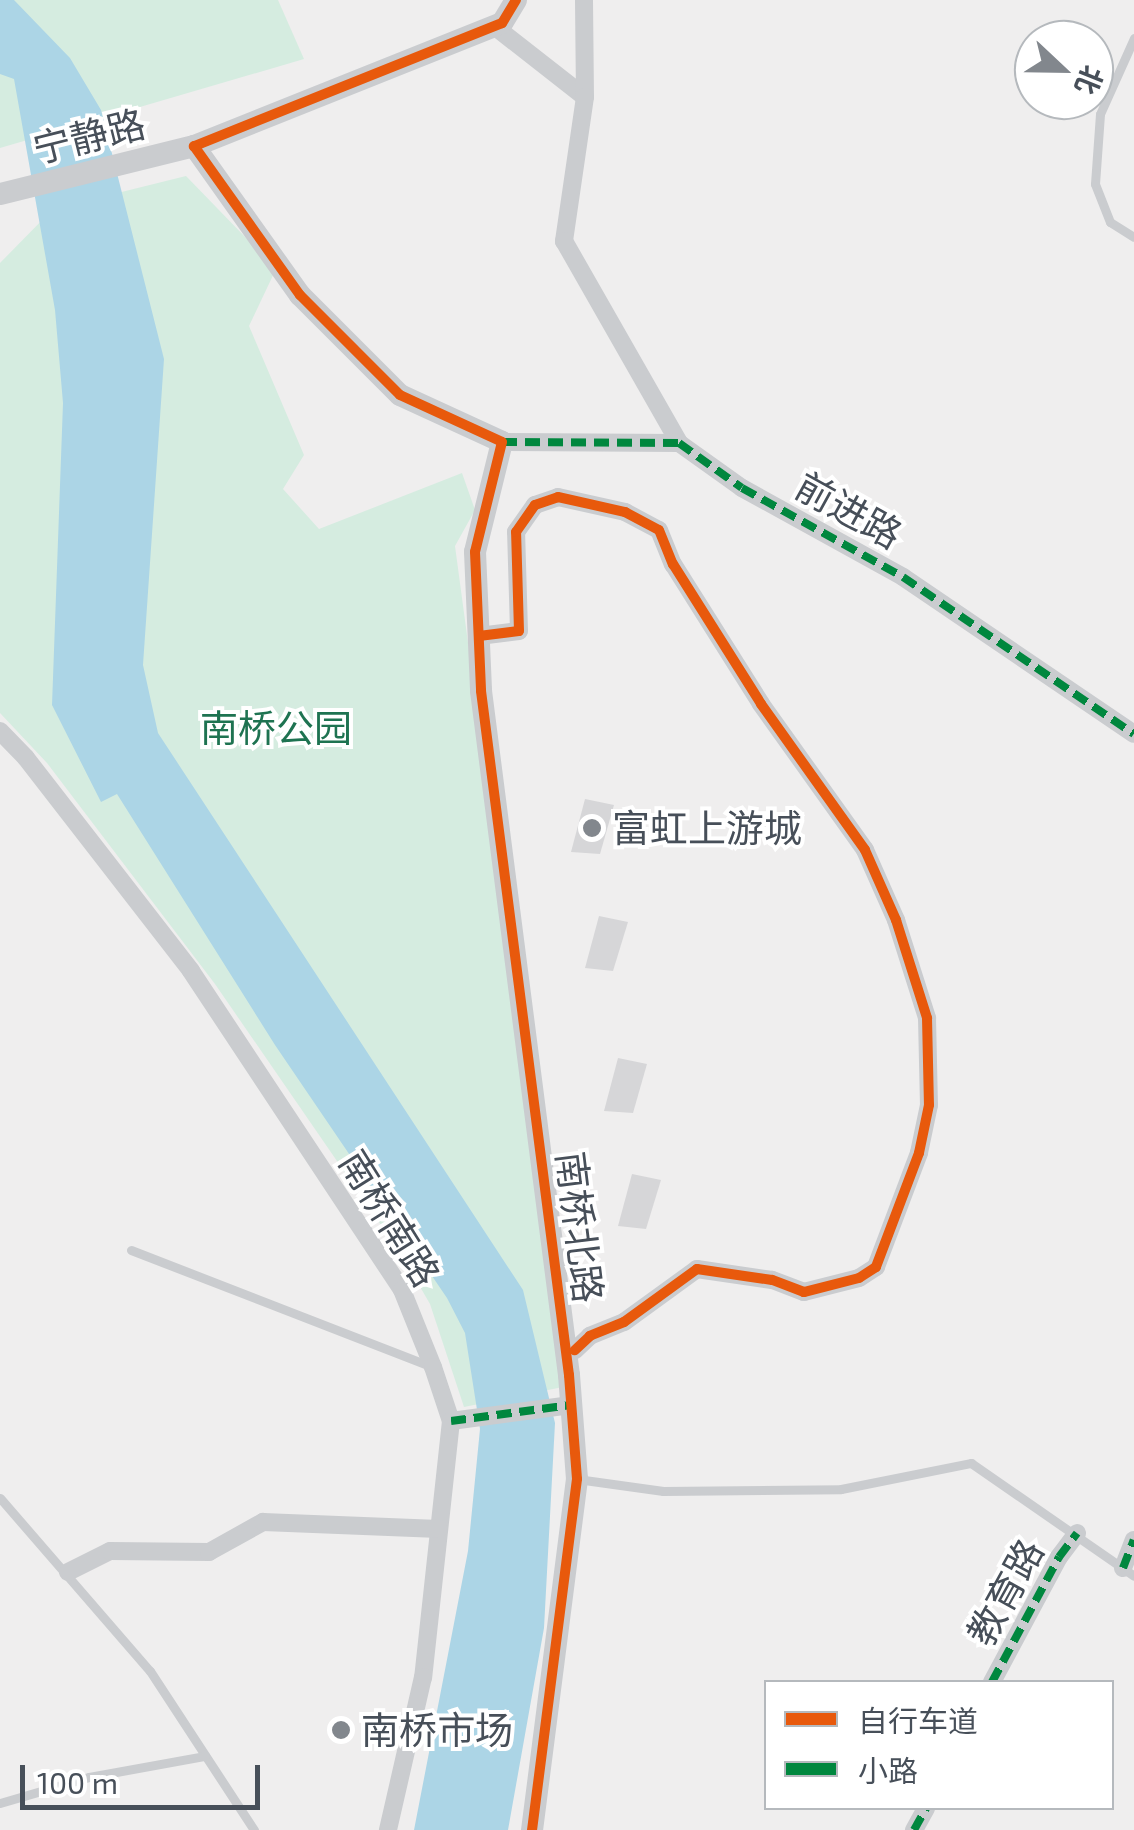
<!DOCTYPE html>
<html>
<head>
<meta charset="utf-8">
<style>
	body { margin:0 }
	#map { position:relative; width:1134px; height:1830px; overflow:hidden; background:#efeeee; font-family:"Exo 2","Noto Sans SC",sans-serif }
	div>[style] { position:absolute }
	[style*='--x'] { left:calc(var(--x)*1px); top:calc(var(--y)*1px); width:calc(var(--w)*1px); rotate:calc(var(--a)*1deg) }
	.green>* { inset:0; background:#d5ece0 }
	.water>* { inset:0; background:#acd5e6 }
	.building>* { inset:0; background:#d6d6d8 }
	.service>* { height:9px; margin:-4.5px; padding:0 4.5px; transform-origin:4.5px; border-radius:4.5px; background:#cacccf }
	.minor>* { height:18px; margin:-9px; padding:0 9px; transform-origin:9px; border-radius:9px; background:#cacccf }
	.tertiary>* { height:22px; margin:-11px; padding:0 11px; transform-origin:11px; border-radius:11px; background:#cacccf }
	.quiet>* { height:8px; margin-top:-4px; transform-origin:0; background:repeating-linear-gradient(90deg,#00873e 0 15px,transparent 0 23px) }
	.cycleway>* { height:10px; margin:-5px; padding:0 5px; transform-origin:5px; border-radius:5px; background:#e8590c }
	.dots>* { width:28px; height:28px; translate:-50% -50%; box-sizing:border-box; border:5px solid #fff; border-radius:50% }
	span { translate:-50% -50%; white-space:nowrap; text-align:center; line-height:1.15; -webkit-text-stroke:8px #fff; paint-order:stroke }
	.street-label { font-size:38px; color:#474f59 }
	.park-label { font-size:38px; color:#1e7351 }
	.poi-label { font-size:38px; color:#474f59 }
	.left { translate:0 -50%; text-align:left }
	.legend { position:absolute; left:764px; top:1680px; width:350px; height:130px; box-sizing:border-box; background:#fff; border:2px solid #b5b9bd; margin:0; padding:12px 18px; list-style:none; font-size:30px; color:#474f59 }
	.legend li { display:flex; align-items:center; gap:20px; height:50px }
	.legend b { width:50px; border:2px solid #b5b9bd }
	.north { position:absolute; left:1014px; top:20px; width:100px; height:100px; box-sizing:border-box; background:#fff; border:2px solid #b5b9bd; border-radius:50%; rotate:112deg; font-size:28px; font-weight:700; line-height:40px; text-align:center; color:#474f59 }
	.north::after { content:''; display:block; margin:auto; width:35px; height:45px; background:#82878d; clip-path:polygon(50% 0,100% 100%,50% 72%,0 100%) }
	.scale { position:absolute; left:20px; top:1765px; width:240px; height:45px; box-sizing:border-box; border:5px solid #474f59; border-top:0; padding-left:12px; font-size:30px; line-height:35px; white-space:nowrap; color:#474f59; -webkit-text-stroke:8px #fff; paint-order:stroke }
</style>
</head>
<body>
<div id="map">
	<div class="green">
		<div style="clip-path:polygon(0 0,278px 0,304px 59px,0 148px)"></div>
		<div style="clip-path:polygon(186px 176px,276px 269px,249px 326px,304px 455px,283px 489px,319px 529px,462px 473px,475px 510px,455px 546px,568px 1386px,464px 1407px,430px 1304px,401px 1254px,215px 984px,47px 763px,0 713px,0 263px,53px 209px)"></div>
	</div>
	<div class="water">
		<div style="clip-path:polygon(0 0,14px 0,70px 58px,101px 110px,164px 359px,143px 665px,158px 733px,523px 1290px,555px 1423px,544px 1628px,508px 1830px,414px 1830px,468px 1551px,480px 1429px,465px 1333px,447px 1298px,275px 1045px,117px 794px,101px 802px,52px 705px,63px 403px,55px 310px,14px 79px,0 74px)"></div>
	</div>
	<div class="building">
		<div style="clip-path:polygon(585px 799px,614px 805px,600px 854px,571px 852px)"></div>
		<div style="clip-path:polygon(599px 916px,628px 922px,613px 971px,585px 968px)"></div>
		<div style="clip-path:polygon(618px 1058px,647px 1064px,633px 1113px,604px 1111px)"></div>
		<div style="clip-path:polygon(632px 1174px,661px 1180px,646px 1229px,618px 1226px)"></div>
	</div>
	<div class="service">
		<div style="--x:1134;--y:38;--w:83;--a:114.1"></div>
		<div style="--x:1100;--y:114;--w:70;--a:94.1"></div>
		<div style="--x:1095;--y:184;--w:41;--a:68.5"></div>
		<div style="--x:1110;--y:222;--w:28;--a:32"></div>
		<div style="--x:131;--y:1250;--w:321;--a:21.2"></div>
		<div style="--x:577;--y:1479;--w:87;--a:7.9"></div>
		<div style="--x:663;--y:1491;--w:178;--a:-0.6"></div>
		<div style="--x:841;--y:1489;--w:133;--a:-11.3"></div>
		<div style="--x:971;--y:1463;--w:198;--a:34.7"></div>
		<div style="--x:0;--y:1498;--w:229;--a:49.1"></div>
		<div style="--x:150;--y:1671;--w:190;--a:56.8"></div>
		<div style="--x:0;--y:1803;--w:93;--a:-16.3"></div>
		<div style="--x:89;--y:1777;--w:118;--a:-10.3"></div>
	</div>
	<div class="minor">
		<div style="--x:494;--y:26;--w:115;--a:38"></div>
		<div style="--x:585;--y:97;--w:97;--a:-90.6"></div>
		<div style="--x:585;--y:97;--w:146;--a:98.3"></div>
		<div style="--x:564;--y:241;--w:232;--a:60.3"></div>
		<div style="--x:502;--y:442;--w:177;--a:0.3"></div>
		<div style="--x:679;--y:443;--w:77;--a:35.5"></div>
		<div style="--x:742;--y:488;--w:184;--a:28.9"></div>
		<div style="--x:903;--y:577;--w:279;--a:34.2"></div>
		<div style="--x:479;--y:636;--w:40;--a:-7.1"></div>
		<div style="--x:519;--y:631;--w:99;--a:-91.7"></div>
		<div style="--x:516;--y:532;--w:33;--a:-55"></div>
		<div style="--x:535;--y:505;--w:24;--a:-19"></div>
		<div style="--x:558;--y:497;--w:69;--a:12.6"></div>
		<div style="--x:625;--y:512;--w:38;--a:28"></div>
		<div style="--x:659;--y:530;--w:37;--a:68"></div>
		<div style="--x:673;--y:564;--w:165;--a:57.8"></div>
		<div style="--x:761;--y:704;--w:179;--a:54.5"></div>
		<div style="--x:865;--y:850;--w:77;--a:66.1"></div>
		<div style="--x:896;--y:920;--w:103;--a:72.4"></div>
		<div style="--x:927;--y:1018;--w:87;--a:88.7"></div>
		<div style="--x:929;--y:1105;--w:49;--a:101.8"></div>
		<div style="--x:919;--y:1153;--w:122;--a:110.7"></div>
		<div style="--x:876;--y:1267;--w:20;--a:147"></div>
		<div style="--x:859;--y:1278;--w:57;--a:165.7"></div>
		<div style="--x:804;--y:1292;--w:34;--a:-159"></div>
		<div style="--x:772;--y:1280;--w:76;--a:-171.7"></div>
		<div style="--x:697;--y:1269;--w:90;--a:144"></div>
		<div style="--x:624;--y:1322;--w:37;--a:158"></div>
		<div style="--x:590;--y:1336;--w:21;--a:137"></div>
		<div style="--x:0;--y:731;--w:37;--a:46"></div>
		<div style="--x:26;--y:758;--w:269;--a:52.2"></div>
		<div style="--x:191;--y:971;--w:382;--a:56.5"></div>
		<div style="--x:402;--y:1290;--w:83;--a:68.1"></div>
		<div style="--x:433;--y:1367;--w:57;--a:71.6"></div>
		<div style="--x:451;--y:1421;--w:258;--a:96.2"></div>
		<div style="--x:423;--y:1677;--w:157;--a:102.9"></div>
		<div style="--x:451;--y:1421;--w:121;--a:-7.6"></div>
		<div style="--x:1123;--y:1568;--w:30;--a:-69"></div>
		<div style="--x:68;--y:1572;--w:47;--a:-26.6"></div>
		<div style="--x:110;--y:1551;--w:99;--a:0.6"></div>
		<div style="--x:209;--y:1552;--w:62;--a:-29.1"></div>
		<div style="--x:263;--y:1522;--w:176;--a:2.3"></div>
		<div style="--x:992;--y:1682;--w:142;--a:-61.8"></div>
		<div style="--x:1059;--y:1557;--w:30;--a:-53"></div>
		<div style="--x:914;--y:1830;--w:25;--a:-61"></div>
	</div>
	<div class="tertiary">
		<div style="--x:516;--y:0;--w:27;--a:121"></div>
		<div style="--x:502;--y:23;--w:332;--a:158.2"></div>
		<div style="--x:194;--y:146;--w:183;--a:54.6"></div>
		<div style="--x:300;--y:295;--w:141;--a:45"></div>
		<div style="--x:400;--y:395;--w:112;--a:24.7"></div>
		<div style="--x:502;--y:442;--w:113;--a:103.8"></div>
		<div style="--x:475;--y:552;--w:139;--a:87.5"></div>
		<div style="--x:481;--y:691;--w:690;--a:82.67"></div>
		<div style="--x:569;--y:1375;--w:104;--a:85.6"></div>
		<div style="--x:577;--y:1479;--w:354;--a:97.3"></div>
		<div style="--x:0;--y:194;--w:200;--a:-13.9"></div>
	</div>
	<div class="quiet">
		<div style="--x:502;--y:442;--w:177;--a:0.3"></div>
		<div style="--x:679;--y:443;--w:77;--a:35.5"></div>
		<div style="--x:742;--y:488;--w:184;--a:28.9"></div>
		<div style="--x:903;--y:577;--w:279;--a:34.2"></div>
		<div style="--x:451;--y:1421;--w:121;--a:-7.6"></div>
		<div style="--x:1123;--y:1568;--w:30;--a:-69"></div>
		<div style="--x:992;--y:1682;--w:142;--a:-61.8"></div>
		<div style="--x:1059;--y:1557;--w:30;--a:-53"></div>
		<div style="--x:914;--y:1830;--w:25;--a:-61"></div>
	</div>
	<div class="cycleway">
		<div style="--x:516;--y:0;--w:27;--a:121"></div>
		<div style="--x:502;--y:23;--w:332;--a:158.2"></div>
		<div style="--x:194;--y:146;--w:183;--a:54.6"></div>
		<div style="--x:300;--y:295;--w:141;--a:45"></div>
		<div style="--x:400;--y:395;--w:112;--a:24.7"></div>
		<div style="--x:502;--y:442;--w:113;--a:103.8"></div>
		<div style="--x:475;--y:552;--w:139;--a:87.5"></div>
		<div style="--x:481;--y:691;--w:690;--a:82.67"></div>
		<div style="--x:569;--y:1375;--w:104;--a:85.6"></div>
		<div style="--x:577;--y:1479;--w:354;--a:97.3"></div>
		<div style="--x:479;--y:636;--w:40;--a:-7.1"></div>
		<div style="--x:519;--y:631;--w:99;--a:-91.7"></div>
		<div style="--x:516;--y:532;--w:33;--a:-55"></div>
		<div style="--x:535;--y:505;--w:24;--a:-19"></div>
		<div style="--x:558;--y:497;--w:69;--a:12.6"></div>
		<div style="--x:625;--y:512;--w:38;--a:28"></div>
		<div style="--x:659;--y:530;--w:37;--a:68"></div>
		<div style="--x:673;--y:564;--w:165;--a:57.8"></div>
		<div style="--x:761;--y:704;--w:179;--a:54.5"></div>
		<div style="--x:865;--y:850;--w:77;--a:66.1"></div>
		<div style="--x:896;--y:920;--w:103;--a:72.4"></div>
		<div style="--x:927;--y:1018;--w:87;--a:88.7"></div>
		<div style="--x:929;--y:1105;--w:49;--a:101.8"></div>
		<div style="--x:919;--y:1153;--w:122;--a:110.7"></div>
		<div style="--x:876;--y:1267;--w:20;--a:147"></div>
		<div style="--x:859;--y:1278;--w:57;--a:165.7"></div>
		<div style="--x:804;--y:1292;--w:34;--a:-159"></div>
		<div style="--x:772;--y:1280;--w:76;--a:-171.7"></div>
		<div style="--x:697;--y:1269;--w:90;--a:144"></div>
		<div style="--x:624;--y:1322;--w:37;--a:158"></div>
		<div style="--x:590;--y:1336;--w:21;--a:137"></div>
	</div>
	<div class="dots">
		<div style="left:592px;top:828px;background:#82878d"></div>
		<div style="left:341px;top:1730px;background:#82878d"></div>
	</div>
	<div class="street-label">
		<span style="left:89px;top:136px;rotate:-14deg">宁静路</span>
		<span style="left:849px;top:510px;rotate:29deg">前进路</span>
		<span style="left:390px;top:1218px;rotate:58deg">南桥南路</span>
		<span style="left:580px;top:1227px;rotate:83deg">南桥北路</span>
		<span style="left:1005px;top:1592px;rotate:-61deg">教育路</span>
	</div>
	<div class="park-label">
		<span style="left:276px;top:728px">南桥公园</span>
	</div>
	<div class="poi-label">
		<span class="left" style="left:612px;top:828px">富虹上游城</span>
		<span class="left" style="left:361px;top:1730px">南桥市场</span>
	</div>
	<ul class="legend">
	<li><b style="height:12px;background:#e8590c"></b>自行车道</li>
	<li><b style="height:12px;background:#00873e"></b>小路</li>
	</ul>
	<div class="north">北</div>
	<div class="scale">100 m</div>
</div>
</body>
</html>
